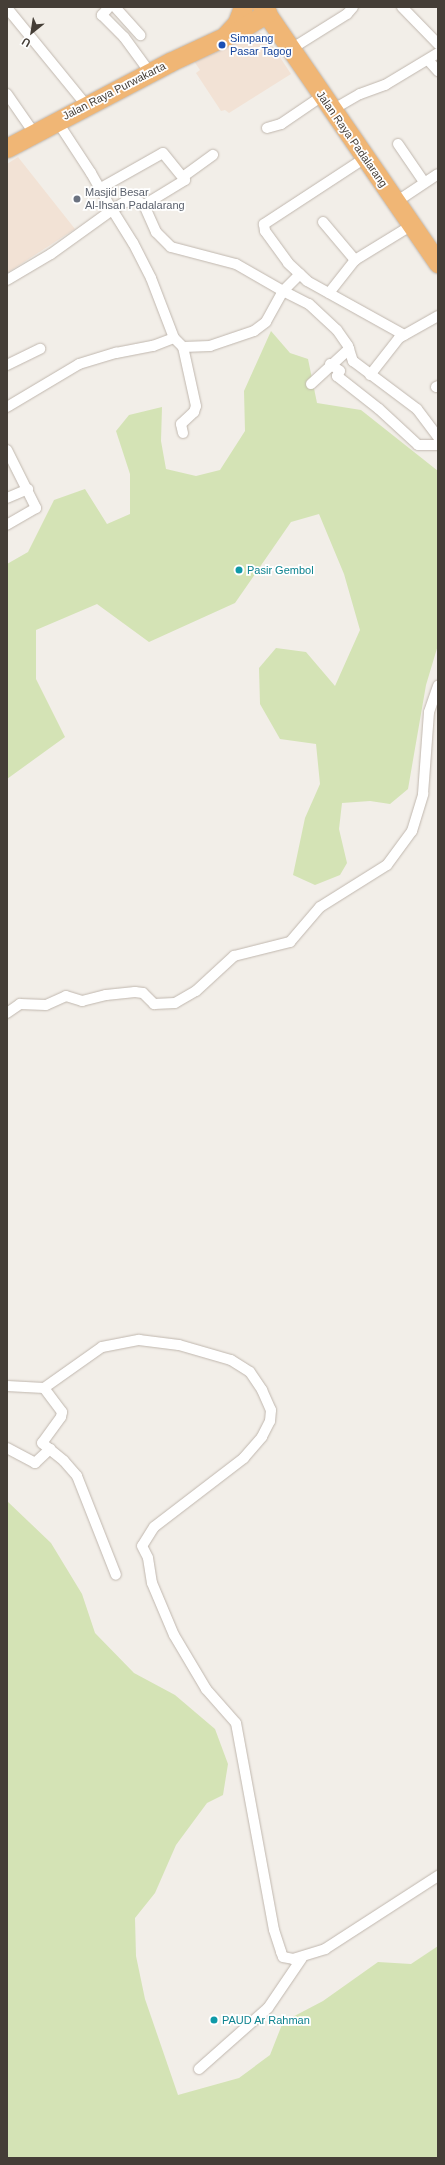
<!DOCTYPE html>
<html>
<head>
<meta charset="utf-8">
<style>
	body { margin:0 }
	#map { position:relative; width:445px; height:2165px; overflow:hidden; background:#f2eee8; font-family:Arial,sans-serif }
	div>[style] { position:absolute }
	[style*='--x'] { left:calc(var(--x)*1px); top:calc(var(--y)*1px); width:calc(var(--w)*1px); rotate:calc(var(--a)*1deg) }
	.commercial>* { inset:0; background:#f2e2d5 }
	.green>* { inset:0; background:#d4e3b5 }
	.roads { filter:drop-shadow(0 0 1px #c0b7ae) drop-shadow(0 0 1px #c0b7ae) }
	.street>* { height:10px; margin:-5px; padding:0 5px; transform-origin:5px; border-radius:5px; background:#fff }
	.highway>* { height:19px; margin:-9.5px; padding:0 9.5px; transform-origin:9.5px; border-radius:9.5px; background:#f0b675 }
	.dots>* { width:11px; height:11px; translate:-50% -50%; box-sizing:border-box; border:2px solid #fff; border-radius:50% }
	span { translate:-50% -50%; white-space:nowrap; text-align:center; line-height:1.15; -webkit-text-stroke:3.5px #fff; paint-order:stroke }
	.transit-label { font-size:11px; color:#164399 }
	.left { translate:0 -50%; text-align:left }
	.street-label { font-size:11px; color:#453e37 }
	.worship-label { font-size:11px; color:#5b616d }
	.culture-label { font-size:11px; color:#0d838f }
	.frame { position:absolute; inset:0; border:8px solid #453e37; pointer-events:none }
	.north { position:absolute; left:12px; top:12px; width:40px; height:40px; -webkit-text-stroke:3px #fff; paint-order:stroke; rotate:210deg; font-size:11px; font-weight:700; line-height:16px; text-align:center; color:#453e37 }
	.north::after { content:''; display:block; margin:auto; width:14px; height:18px; background:#453e37; clip-path:polygon(50% 0,100% 100%,50% 72%,0 100%) }
</style>
</head>
<body>
<div id="map">
	<div class="commercial">
		<div style="clip-path:polygon(257px 30px,268px 39px,291px 74px,229px 113px,225px 110px,221px 111px,196px 73px,200px 70px,192px 58px)"></div>
		<div style="clip-path:polygon(18px 157px,75px 229px,7px 273px,7px 164px)"></div>
	</div>
	<div class="green">
		<div style="clip-path:polygon(271px 331px,290px 353px,308px 359px,317px 403px,361px 410px,438px 471px,438px 645px,426px 685px,408px 789px,390px 804px,370px 801px,342px 803px,339px 829px,347px 863px,340px 875px,315px 885px,293px 875px,305px 818px,320px 784px,316px 744px,280px 739px,260px 704px,259px 668px,276px 648px,306px 652px,335px 686px,360px 630px,344px 574px,319px 514px,291px 522px,235px 603px,149px 642px,97px 604px,36px 630px,36px 679px,65px 737px,7px 779px,7px 564px,28px 552px,54px 500px,85px 489px,107px 524px,130px 514px,130px 474px,116px 431px,129px 415px,162px 407px,161px 441px,166px 469px,196px 476px,220px 470px,245px 431px,244px 391px)"></div>
		<div style="clip-path:polygon(7px 1501px,51px 1543px,82px 1594px,95px 1633px,134px 1673px,175px 1695px,215px 1729px,228px 1764px,223px 1795px,207px 1803px,176px 1845px,155px 1893px,135px 1918px,136px 1956px,145px 1999px,178px 2095px,239px 2078px,270px 2055px,283px 2022px,323px 2001px,378px 1962px,411px 1964px,438px 1946px,438px 2158px,7px 2158px)"></div>
	</div>
	<div class="roads">
		<div class="street">
			<div style="--x:109;--y:7;--w:11;--a:131"></div>
			<div style="--x:102;--y:15;--w:31;--a:45"></div>
			<div style="--x:124;--y:37;--w:46;--a:53.9"></div>
			<div style="--x:115;--y:7;--w:38;--a:48"></div>
			<div style="--x:402;--y:7;--w:52;--a:45.8"></div>
			<div style="--x:7;--y:8;--w:127;--a:50.8"></div>
			<div style="--x:291;--y:49;--w:66;--a:-32"></div>
			<div style="--x:347;--y:14;--w:9;--a:-49"></div>
			<div style="--x:428;--y:60;--w:15;--a:48"></div>
			<div style="--x:7;--y:94;--w:47;--a:55.3"></div>
			<div style="--x:332;--y:110;--w:32;--a:-30"></div>
			<div style="--x:360;--y:94;--w:27;--a:-20"></div>
			<div style="--x:385;--y:85;--w:62;--a:-31.1"></div>
			<div style="--x:267;--y:128;--w:15;--a:-16"></div>
			<div style="--x:281;--y:124;--w:50;--a:-34.3"></div>
			<div style="--x:398;--y:144;--w:46;--a:55.6"></div>
			<div style="--x:365;--y:158;--w:121;--a:146.8"></div>
			<div style="--x:264;--y:224;--w:7;--a:82"></div>
			<div style="--x:265;--y:231;--w:39;--a:54"></div>
			<div style="--x:288;--y:263;--w:26;--a:43"></div>
			<div style="--x:307;--y:281;--w:111;--a:29.1"></div>
			<div style="--x:184;--y:176;--w:36;--a:-36"></div>
			<div style="--x:99;--y:189;--w:73;--a:-29.4"></div>
			<div style="--x:163;--y:153;--w:35;--a:51"></div>
			<div style="--x:185;--y:180;--w:48;--a:148.6"></div>
			<div style="--x:396;--y:202;--w:50;--a:-33.7"></div>
			<div style="--x:323;--y:222;--w:50;--a:49.9"></div>
			<div style="--x:300;--y:274;--w:24;--a:135"></div>
			<div style="--x:283;--y:291;--w:35;--a:119"></div>
			<div style="--x:266;--y:322;--w:15;--a:143"></div>
			<div style="--x:254;--y:331;--w:46;--a:161.2"></div>
			<div style="--x:210;--y:346;--w:27;--a:178"></div>
			<div style="--x:183;--y:347;--w:13;--a:-135"></div>
			<div style="--x:174;--y:338;--w:64;--a:-111"></div>
			<div style="--x:151;--y:278;--w:39;--a:-117"></div>
			<div style="--x:133;--y:243;--w:39;--a:-122"></div>
			<div style="--x:112;--y:210;--w:15;--a:-32"></div>
			<div style="--x:125;--y:202;--w:11;--a:-10"></div>
			<div style="--x:136;--y:200;--w:9;--a:32"></div>
			<div style="--x:144;--y:205;--w:30;--a:66"></div>
			<div style="--x:156;--y:232;--w:21;--a:45"></div>
			<div style="--x:171;--y:247;--w:67;--a:14.7"></div>
			<div style="--x:236;--y:264;--w:54;--a:29.9"></div>
			<div style="--x:283;--y:291;--w:29;--a:27"></div>
			<div style="--x:309;--y:304;--w:38;--a:43"></div>
			<div style="--x:337;--y:330;--w:19;--a:55"></div>
			<div style="--x:348;--y:346;--w:16;--a:72"></div>
			<div style="--x:353;--y:361;--w:80;--a:36.9"></div>
			<div style="--x:417;--y:409;--w:35;--a:53"></div>
			<div style="--x:7;--y:280;--w:51;--a:-30.6"></div>
			<div style="--x:51;--y:254;--w:75;--a:-35.8"></div>
			<div style="--x:112;--y:210;--w:43;--a:-119.6"></div>
			<div style="--x:91;--y:173;--w:62;--a:-123.2"></div>
			<div style="--x:329;--y:293;--w:42;--a:-51.8"></div>
			<div style="--x:355;--y:260;--w:67;--a:-31.6"></div>
			<div style="--x:330;--y:364;--w:12;--a:35"></div>
			<div style="--x:340;--y:371;--w:6;--a:121"></div>
			<div style="--x:337;--y:376;--w:53;--a:38.2"></div>
			<div style="--x:379;--y:409;--w:53;--a:42.7"></div>
			<div style="--x:418;--y:445;--w:20;--a:0"></div>
			<div style="--x:7;--y:365;--w:37;--a:-26"></div>
			<div style="--x:370;--y:375;--w:47;--a:-51.9"></div>
			<div style="--x:399;--y:338;--w:45;--a:-29.4"></div>
			<div style="--x:311;--y:384;--w:52;--a:-42.6"></div>
			<div style="--x:436;--y:387;--w:2;--a:-27"></div>
			<div style="--x:7;--y:407;--w:84;--a:-30.8"></div>
			<div style="--x:79;--y:364;--w:39;--a:-17"></div>
			<div style="--x:116;--y:353;--w:38;--a:-11"></div>
			<div style="--x:153;--y:346;--w:22;--a:-21"></div>
			<div style="--x:183;--y:433;--w:9;--a:-103"></div>
			<div style="--x:181;--y:424;--w:18;--a:-43"></div>
			<div style="--x:194;--y:412;--w:6;--a:-72"></div>
			<div style="--x:196;--y:406;--w:60;--a:-102.4"></div>
			<div style="--x:7;--y:450;--w:65;--a:63.4"></div>
			<div style="--x:36;--y:508;--w:34;--a:150"></div>
			<div style="--x:7;--y:498;--w:23;--a:-23"></div>
			<div style="--x:7;--y:1013;--w:16;--a:-35"></div>
			<div style="--x:20;--y:1004;--w:26;--a:2"></div>
			<div style="--x:46;--y:1005;--w:22;--a:-24"></div>
			<div style="--x:66;--y:996;--w:17;--a:17"></div>
			<div style="--x:82;--y:1001;--w:25;--a:-14"></div>
			<div style="--x:106;--y:995;--w:29;--a:-6"></div>
			<div style="--x:135;--y:992;--w:8;--a:7"></div>
			<div style="--x:143;--y:993;--w:16;--a:45"></div>
			<div style="--x:154;--y:1004;--w:21;--a:-3"></div>
			<div style="--x:175;--y:1003;--w:24;--a:-30"></div>
			<div style="--x:196;--y:991;--w:52;--a:-42.6"></div>
			<div style="--x:234;--y:956;--w:58;--a:-14"></div>
			<div style="--x:290;--y:942;--w:46;--a:-49.4"></div>
			<div style="--x:320;--y:907;--w:79;--a:-32.1"></div>
			<div style="--x:387;--y:865;--w:42;--a:-53.7"></div>
			<div style="--x:412;--y:831;--w:39;--a:-73"></div>
			<div style="--x:423;--y:794;--w:82;--a:-85.8"></div>
			<div style="--x:429;--y:712;--w:28;--a:-71"></div>
			<div style="--x:7;--y:1386;--w:37;--a:3"></div>
			<div style="--x:44;--y:1388;--w:71;--a:-35.3"></div>
			<div style="--x:102;--y:1347;--w:38;--a:-11"></div>
			<div style="--x:139;--y:1340;--w:40;--a:7.1"></div>
			<div style="--x:179;--y:1345;--w:54;--a:16.1"></div>
			<div style="--x:231;--y:1360;--w:22;--a:32"></div>
			<div style="--x:250;--y:1372;--w:22;--a:56"></div>
			<div style="--x:262;--y:1390;--w:22;--a:66"></div>
			<div style="--x:271;--y:1410;--w:11;--a:95"></div>
			<div style="--x:270;--y:1421;--w:18;--a:117"></div>
			<div style="--x:262;--y:1437;--w:28;--a:131"></div>
			<div style="--x:244;--y:1458;--w:113;--a:142.5"></div>
			<div style="--x:154;--y:1527;--w:22;--a:122"></div>
			<div style="--x:142;--y:1546;--w:13;--a:63"></div>
			<div style="--x:148;--y:1558;--w:25;--a:81"></div>
			<div style="--x:152;--y:1583;--w:56;--a:67.1"></div>
			<div style="--x:174;--y:1635;--w:63;--a:59.3"></div>
			<div style="--x:206;--y:1689;--w:45;--a:48.6"></div>
			<div style="--x:236;--y:1723;--w:210;--a:79.6"></div>
			<div style="--x:274;--y:1930;--w:23;--a:72"></div>
			<div style="--x:281;--y:1952;--w:5;--a:68"></div>
			<div style="--x:283;--y:1957;--w:10;--a:11"></div>
			<div style="--x:293;--y:1959;--w:34;--a:-17"></div>
			<div style="--x:325;--y:1949;--w:135;--a:-32.9"></div>
			<div style="--x:44;--y:1388;--w:30;--a:53"></div>
			<div style="--x:62;--y:1412;--w:5;--a:101"></div>
			<div style="--x:61;--y:1417;--w:32;--a:126"></div>
			<div style="--x:42;--y:1443;--w:28;--a:39"></div>
			<div style="--x:64;--y:1461;--w:20;--a:49"></div>
			<div style="--x:77;--y:1476;--w:106;--a:68.5"></div>
			<div style="--x:7;--y:1448;--w:32;--a:28"></div>
			<div style="--x:35;--y:1463;--w:21;--a:-43"></div>
			<div style="--x:199;--y:2069;--w:92;--a:-41.5"></div>
			<div style="--x:268;--y:2008;--w:60;--a:-55.8"></div>
		</div>
		<div class="highway">
			<div style="--x:262;--y:7;--w:311;--a:55.5"></div>
			<div style="--x:226;--y:35;--w:16;--a:-47"></div>
			<div style="--x:237;--y:23;--w:17;--a:-69"></div>
			<div style="--x:7;--y:148;--w:184;--a:-27.8"></div>
			<div style="--x:170;--y:62;--w:76;--a:-24.9"></div>
			<div style="--x:239;--y:30;--w:33;--a:-31"></div>
		</div>
	</div>
	<div class="dots">
		<div style="left:222px;top:45px;background:#1a4fb4"></div>
		<div style="left:77px;top:199px;background:#6b7280"></div>
		<div style="left:239px;top:570px;background:#0f9aa8"></div>
		<div style="left:214px;top:2020px;background:#0f9aa8"></div>
	</div>
	<div class="transit-label">
		<span class="left" style="left:230px;top:45px">Simpang<br>Pasar Tagog</span>
	</div>
	<div class="street-label">
		<span style="left:114px;top:91px;rotate:-27deg">Jalan Raya Purwakarta</span>
		<span style="left:352px;top:139px;rotate:55deg">Jalan Raya Padalarang</span>
	</div>
	<div class="worship-label">
		<span class="left" style="left:85px;top:199px">Masjid Besar<br>Al-Ihsan Padalarang</span>
	</div>
	<div class="culture-label">
		<span class="left" style="left:247px;top:570px">Pasir Gembol</span>
		<span class="left" style="left:222px;top:2020px">PAUD Ar Rahman</span>
	</div>
	<div class="frame"></div>
	<div class="north">U</div>
</div>
</body>
</html>
